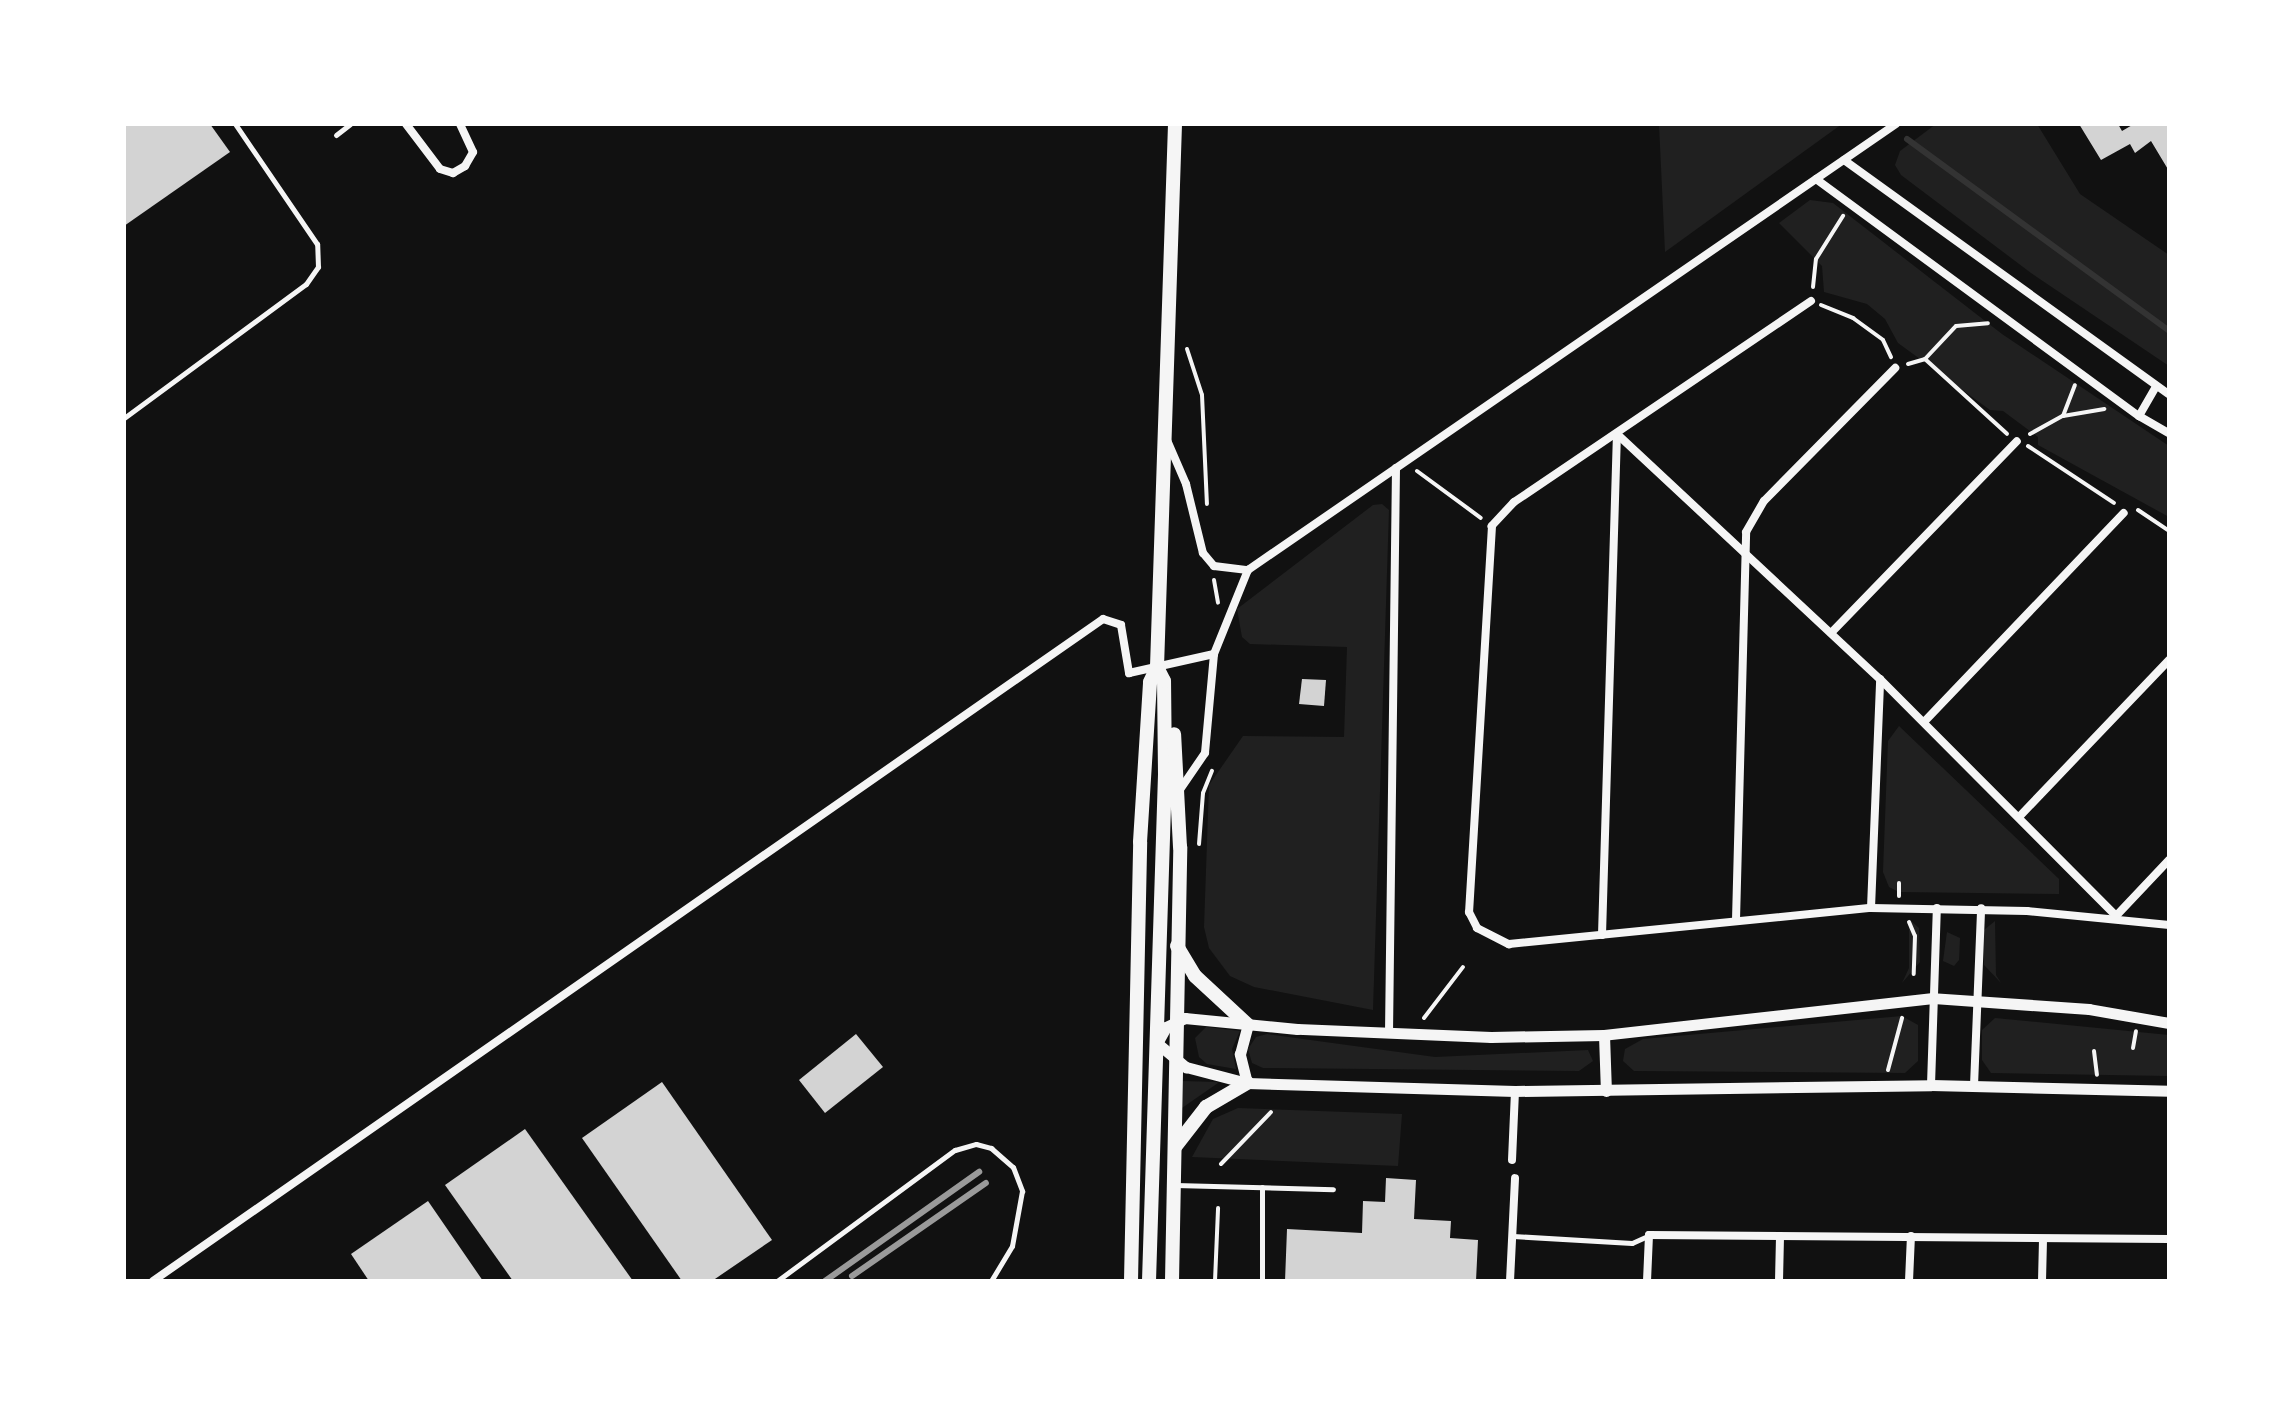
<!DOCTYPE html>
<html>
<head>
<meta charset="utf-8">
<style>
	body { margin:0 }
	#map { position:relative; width:2293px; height:1405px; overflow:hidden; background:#111; font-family:Georgia,serif }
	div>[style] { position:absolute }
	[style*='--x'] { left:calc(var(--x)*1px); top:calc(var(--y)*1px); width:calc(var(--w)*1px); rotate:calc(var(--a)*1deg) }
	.green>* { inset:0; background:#202020 }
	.stream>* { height:6px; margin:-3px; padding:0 3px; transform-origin:3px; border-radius:3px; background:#333 }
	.building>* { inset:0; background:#d3d3d3 }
	.path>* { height:4px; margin:-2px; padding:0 2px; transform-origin:2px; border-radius:2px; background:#f5f5f5 }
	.service>* { height:5px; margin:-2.5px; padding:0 2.5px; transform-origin:2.5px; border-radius:2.5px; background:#f5f5f5 }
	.minor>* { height:8px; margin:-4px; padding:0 4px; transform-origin:4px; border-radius:4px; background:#f5f5f5 }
	.tertiary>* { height:11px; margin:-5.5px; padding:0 5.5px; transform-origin:5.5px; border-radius:5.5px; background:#f5f5f5 }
	.primary>* { height:14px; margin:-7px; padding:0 7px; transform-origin:7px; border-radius:7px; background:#f5f5f5 }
	.rail>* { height:6px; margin:-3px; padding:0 3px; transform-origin:3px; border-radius:3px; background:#9a9a9a }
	span { translate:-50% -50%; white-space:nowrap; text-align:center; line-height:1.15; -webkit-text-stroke:7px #fff; paint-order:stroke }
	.frame { position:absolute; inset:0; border:126px solid #fff; pointer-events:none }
</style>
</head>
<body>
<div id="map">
	<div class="green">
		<div style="clip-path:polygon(1659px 124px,1842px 124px,1665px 252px)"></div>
		<div style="clip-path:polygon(1936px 124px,2037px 124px,2080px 194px,2169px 255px,2169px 366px,2031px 273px,1901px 175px,1895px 165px,1900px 151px)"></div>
		<div style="clip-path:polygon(1810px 200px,1833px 203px,2002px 334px,2169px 446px,2169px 517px,2038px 445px,2038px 437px,2003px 411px,1990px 410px,1898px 343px,1885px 319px,1867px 304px,1824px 292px,1822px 266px,1779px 223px)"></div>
		<div style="clip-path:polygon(1382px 504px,1389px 510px,1373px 1010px,1254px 987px,1230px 976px,1209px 948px,1204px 927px,1209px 785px,1243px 736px,1344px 737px,1347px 647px,1250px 644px,1242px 637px,1237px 609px,1373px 505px)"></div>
		<div style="clip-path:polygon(1899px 726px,2059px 879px,2059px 894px,1899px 892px,1889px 887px,1883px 872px,1888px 741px)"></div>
		<div style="clip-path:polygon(1909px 919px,1919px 928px,1920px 962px,1902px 983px,1909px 968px)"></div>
		<div style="clip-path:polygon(1995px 921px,1996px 975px,2001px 983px,1984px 965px,1984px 930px)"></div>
		<div style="clip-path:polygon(1947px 932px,1960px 938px,1959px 960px,1954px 966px,1943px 961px)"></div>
		<div style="clip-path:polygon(1902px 1016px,1918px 1025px,1918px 1061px,1905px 1073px,1634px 1071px,1623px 1061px,1625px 1049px,1643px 1039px)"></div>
		<div style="clip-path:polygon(1995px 1018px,2169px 1035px,2169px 1076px,1991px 1073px,1982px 1060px,1982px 1030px)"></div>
		<div style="clip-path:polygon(1206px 1027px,1240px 1031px,1232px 1049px,1236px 1069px,1207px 1064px,1199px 1057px,1195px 1038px)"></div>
		<div style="clip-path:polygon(1267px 1034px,1435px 1057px,1588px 1050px,1593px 1061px,1579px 1071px,1263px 1068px,1252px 1063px,1248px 1049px,1256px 1037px)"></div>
		<div style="clip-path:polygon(1182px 1081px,1217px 1082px,1218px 1083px,1182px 1108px)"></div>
		<div style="clip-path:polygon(1238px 1108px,1402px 1114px,1398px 1166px,1192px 1157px,1213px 1119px)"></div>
	</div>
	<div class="stream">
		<div style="--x:1907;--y:139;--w:325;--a:36.2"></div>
	</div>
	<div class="building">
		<div style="clip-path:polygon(124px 124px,210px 124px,230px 152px,124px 226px)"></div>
		<div style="clip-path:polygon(2079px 124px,2118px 124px,2122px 131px,2134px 124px,2169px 124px,2169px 171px,2151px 141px,2135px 153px,2130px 144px,2101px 160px)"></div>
		<div style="clip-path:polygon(1302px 679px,1326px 680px,1324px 706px,1299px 704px)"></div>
		<div style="clip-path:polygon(856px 1034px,883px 1067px,825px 1113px,799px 1080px)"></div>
		<div style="clip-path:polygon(662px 1082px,772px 1240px,712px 1281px,682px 1281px,582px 1138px)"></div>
		<div style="clip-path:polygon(525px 1129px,633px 1281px,513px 1281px,445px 1185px)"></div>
		<div style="clip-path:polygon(1386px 1178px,1416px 1180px,1414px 1219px,1451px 1221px,1450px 1238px,1478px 1240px,1476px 1281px,1285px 1281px,1287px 1229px,1362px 1233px,1363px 1201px,1385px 1202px)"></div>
		<div style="clip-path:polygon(428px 1201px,483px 1281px,369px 1281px,351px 1254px)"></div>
	</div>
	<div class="path">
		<div style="--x:1813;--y:287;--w:28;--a:-84"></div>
		<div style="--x:1816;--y:259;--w:51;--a:-57.9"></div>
		<div style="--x:1821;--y:305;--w:35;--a:22"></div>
		<div style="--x:1853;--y:318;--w:37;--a:36"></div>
		<div style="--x:1883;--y:340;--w:19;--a:65"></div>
		<div style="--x:1187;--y:349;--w:48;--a:71.9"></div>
		<div style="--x:1202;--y:395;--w:109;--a:87.4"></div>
		<div style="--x:1925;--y:359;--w:111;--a:42.4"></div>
		<div style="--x:1908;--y:364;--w:18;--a:-16"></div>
		<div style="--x:1925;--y:359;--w:45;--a:-46.8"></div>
		<div style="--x:1956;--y:326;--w:32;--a:-5"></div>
		<div style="--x:2063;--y:416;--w:33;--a:-69"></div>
		<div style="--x:2030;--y:434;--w:38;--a:-29"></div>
		<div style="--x:2063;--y:416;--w:42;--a:-9.7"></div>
		<div style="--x:2028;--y:446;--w:103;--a:33.5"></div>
		<div style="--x:1417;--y:471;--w:79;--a:36.3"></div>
		<div style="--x:2138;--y:510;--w:37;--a:34"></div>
		<div style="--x:1214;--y:580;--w:23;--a:80"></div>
		<div style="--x:1199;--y:844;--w:51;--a:-85.5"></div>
		<div style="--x:1203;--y:793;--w:24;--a:-68"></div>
		<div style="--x:1899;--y:883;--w:13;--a:90"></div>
		<div style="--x:1909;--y:922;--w:15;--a:67"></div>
		<div style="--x:1915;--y:936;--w:38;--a:92"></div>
		<div style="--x:1424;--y:1018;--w:64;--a:-52.6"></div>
		<div style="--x:2133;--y:1048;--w:17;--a:-80"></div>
		<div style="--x:2094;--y:1051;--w:24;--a:83"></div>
		<div style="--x:1888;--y:1070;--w:54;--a:-74.9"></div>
		<div style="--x:1221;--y:1164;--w:72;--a:-46.1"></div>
		<div style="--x:1215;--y:1281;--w:73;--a:-87.6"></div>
	</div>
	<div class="service">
		<div style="--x:336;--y:135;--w:18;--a:-38"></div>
		<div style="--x:124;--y:418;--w:226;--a:-36.4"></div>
		<div style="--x:306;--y:284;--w:21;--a:-55"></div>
		<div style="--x:318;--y:267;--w:23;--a:-92"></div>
		<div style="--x:317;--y:244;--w:145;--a:-124.3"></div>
		<div style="--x:1175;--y:1185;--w:158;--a:1.5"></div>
		<div style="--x:1513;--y:1236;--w:119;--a:3.4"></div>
		<div style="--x:1632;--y:1243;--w:17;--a:-24"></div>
		<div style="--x:777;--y:1281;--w:221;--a:-36.4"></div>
		<div style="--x:955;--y:1150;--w:22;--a:-16"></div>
		<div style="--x:976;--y:1144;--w:16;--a:15"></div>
		<div style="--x:991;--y:1148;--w:29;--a:41"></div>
		<div style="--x:1013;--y:1167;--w:26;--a:69"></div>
		<div style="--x:1022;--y:1191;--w:56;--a:100.3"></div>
		<div style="--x:1012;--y:1246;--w:41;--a:121"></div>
		<div style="--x:1262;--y:1281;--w:94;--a:-90"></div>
	</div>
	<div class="minor">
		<div style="--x:406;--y:124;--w:56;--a:52.9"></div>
		<div style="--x:440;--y:169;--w:14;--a:17"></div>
		<div style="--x:453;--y:173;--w:14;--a:-30"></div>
		<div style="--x:465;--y:166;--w:16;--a:-60"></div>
		<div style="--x:473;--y:152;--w:31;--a:-115"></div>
		<div style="--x:1844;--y:160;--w:400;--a:35.8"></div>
		<div style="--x:1816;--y:179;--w:401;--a:36.3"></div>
		<div style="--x:2139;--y:416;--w:34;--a:30"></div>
		<div style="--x:1811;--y:301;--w:359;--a:145.9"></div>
		<div style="--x:1514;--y:502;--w:33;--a:133"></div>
		<div style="--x:1492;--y:526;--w:387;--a:93.4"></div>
		<div style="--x:1469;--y:912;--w:18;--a:63"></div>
		<div style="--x:1477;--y:928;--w:36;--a:27"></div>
		<div style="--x:1509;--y:944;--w:364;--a:-5.7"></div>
		<div style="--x:1871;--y:908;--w:156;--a:1.1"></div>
		<div style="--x:2027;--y:911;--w:143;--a:5.6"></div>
		<div style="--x:2139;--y:416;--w:34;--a:-60"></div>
		<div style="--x:1617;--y:434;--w:359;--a:43"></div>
		<div style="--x:1880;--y:679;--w:334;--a:45.1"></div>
		<div style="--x:2116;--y:916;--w:77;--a:-46.6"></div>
		<div style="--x:1167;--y:440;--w:48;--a:66.6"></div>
		<div style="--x:1186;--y:484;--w:71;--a:76.2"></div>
		<div style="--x:1203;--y:553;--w:17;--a:50"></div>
		<div style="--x:1214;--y:566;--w:34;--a:7"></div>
		<div style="--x:1831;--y:633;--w:267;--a:-45.9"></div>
		<div style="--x:1924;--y:722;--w:289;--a:-46.3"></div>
		<div style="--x:1179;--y:791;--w:46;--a:-55.6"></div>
		<div style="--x:1205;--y:753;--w:99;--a:-84.8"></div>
		<div style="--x:1214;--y:654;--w:91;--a:-68"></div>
		<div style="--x:1248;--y:570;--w:787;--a:-34.54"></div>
		<div style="--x:2019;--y:817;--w:217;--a:-46.3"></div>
		<div style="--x:1871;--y:908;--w:229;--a:-87.7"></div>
		<div style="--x:1736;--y:920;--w:388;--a:-88.5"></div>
		<div style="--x:1746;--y:532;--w:36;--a:-60"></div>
		<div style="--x:1764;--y:501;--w:187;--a:-45.4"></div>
		<div style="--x:1602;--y:935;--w:501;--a:-88.29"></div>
		<div style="--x:1389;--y:1033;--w:565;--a:-89.29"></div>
		<div style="--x:1931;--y:1085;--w:177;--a:-88.1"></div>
		<div style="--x:1974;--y:1086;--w:178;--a:-87.7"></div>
		<div style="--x:1512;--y:1160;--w:69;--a:-87.5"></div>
		<div style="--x:153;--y:1281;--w:1158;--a:-34.87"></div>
		<div style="--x:1103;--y:619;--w:19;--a:18"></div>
		<div style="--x:1121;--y:625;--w:49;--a:80.5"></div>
		<div style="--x:1129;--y:673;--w:87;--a:-12.6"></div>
		<div style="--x:1510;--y:1281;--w:103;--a:-87.2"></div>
		<div style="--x:1647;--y:1281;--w:46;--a:-87.5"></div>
		<div style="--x:1649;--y:1235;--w:520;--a:0.44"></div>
		<div style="--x:1779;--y:1281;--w:45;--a:-88.7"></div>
		<div style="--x:1909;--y:1281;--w:45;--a:-87.5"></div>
		<div style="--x:2042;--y:1281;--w:42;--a:-88.6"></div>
	</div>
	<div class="tertiary">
		<div style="--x:2169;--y:1023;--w:81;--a:-170.1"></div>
		<div style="--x:2089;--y:1009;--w:156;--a:-176"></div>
		<div style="--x:1933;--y:998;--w:331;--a:173.6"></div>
		<div style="--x:1604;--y:1035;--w:113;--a:179"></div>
		<div style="--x:1491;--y:1037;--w:194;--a:-177.6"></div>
		<div style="--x:1297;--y:1029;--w:113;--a:-174.4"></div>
		<div style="--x:1185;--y:1018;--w:21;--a:155"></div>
		<div style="--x:1166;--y:1027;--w:18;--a:119"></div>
		<div style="--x:1157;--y:1043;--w:38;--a:40"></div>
		<div style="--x:1186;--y:1067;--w:63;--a:14.7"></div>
		<div style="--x:1247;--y:1083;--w:268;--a:1.7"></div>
		<div style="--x:1515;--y:1091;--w:416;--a:-0.8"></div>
		<div style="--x:1931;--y:1085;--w:238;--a:1.4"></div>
		<div style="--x:1604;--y:1035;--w:56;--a:88"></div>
		<div style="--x:1247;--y:1083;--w:30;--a:-104"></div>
		<div style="--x:1240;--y:1054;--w:30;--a:-75"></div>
	</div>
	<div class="primary">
		<div style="--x:1177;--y:946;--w:35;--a:59"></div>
		<div style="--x:1195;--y:976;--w:72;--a:42.8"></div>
		<div style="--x:1175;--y:1147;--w:51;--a:-52.2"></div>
		<div style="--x:1206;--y:1107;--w:48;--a:-30.3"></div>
		<div style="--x:1131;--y:1281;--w:439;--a:-88.8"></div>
		<div style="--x:1140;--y:842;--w:160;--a:-86.4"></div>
		<div style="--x:1150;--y:682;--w:17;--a:-65"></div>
		<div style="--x:1157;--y:667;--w:543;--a:-88.1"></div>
		<div style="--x:1149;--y:1281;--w:507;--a:-88.19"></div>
		<div style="--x:1165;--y:774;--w:93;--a:-90.6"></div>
		<div style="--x:1164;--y:681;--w:16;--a:-117"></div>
		<div style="--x:1172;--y:1281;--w:434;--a:-88.9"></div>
		<div style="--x:1180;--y:847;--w:113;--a:-93"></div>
	</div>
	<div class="rail">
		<div style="--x:852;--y:1276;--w:163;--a:-34.8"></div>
		<div style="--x:825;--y:1281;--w:189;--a:-35.3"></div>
	</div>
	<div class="frame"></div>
</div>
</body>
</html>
